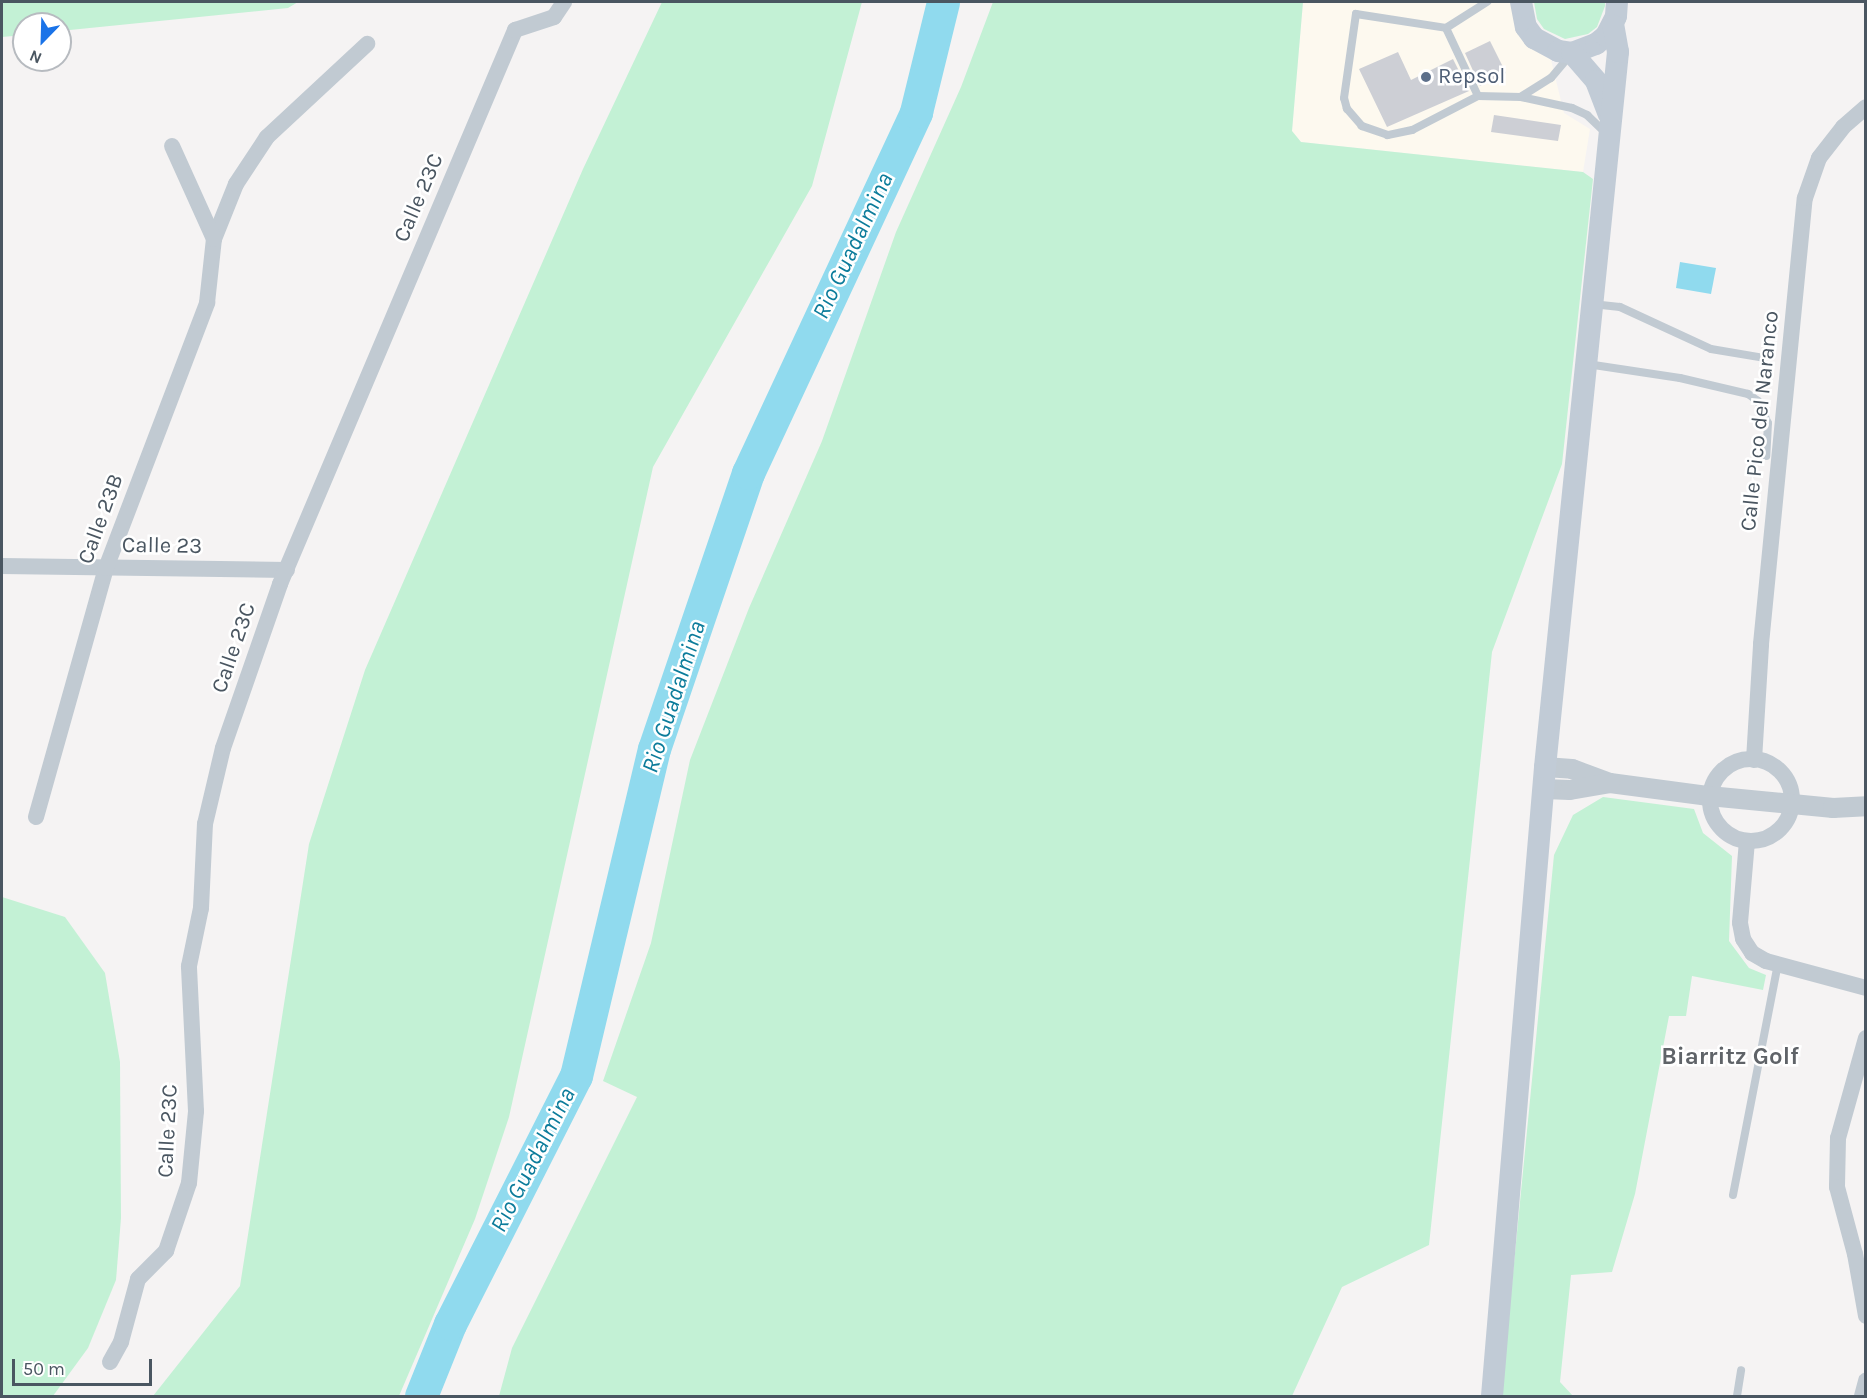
<!DOCTYPE html>
<html>
<head>
<meta charset="utf-8">
<style>
	body { margin:0 }
	#map { position:relative; width:1867px; height:1398px; overflow:hidden; background:#f5f3f3; font-family:Karla,sans-serif }
	div>[style] { position:absolute }
	[style*='--x'] { left:calc(var(--x)*1px); top:calc(var(--y)*1px); width:calc(var(--w)*1px); rotate:calc(var(--a)*1deg) }
	.commercial>* { inset:0; background:#fdf9ef }
	.green>* { inset:0; background:#c3f1d5 }
	.water>* { inset:0; background:#90daee }
	.river>* { height:33px; margin:-16.5px; padding:0 16.5px; transform-origin:16.5px; border-radius:16.5px; background:#90daee }
	.building>* { inset:0; background:#cdcfd5 }
	.service>* { height:8px; margin:-4px; padding:0 4px; transform-origin:4px; border-radius:4px; background:#c1cad2 }
	.minor>* { height:16px; margin:-8px; padding:0 8px; transform-origin:8px; border-radius:8px; background:#c1cad2 }
	.minor>.ring { margin:-8px; padding:0; box-sizing:content-box; background:none; border:16px solid #c1cad2; border-radius:50% }
	.tertiary>* { height:20px; margin:-10px; padding:0 10px; transform-origin:10px; border-radius:10px; background:#c1cad2 }
	.secondary>* { height:22px; margin:-11px; padding:0 11px; transform-origin:11px; border-radius:11px; background:#c1cbd6 }
	.dots>* { width:16px; height:16px; translate:-50% -50%; box-sizing:border-box; border:3px solid #fff; border-radius:50% }
	span { translate:-50% -50%; white-space:nowrap; text-align:center; line-height:1.15; -webkit-text-stroke:5px #fff; paint-order:stroke }
	.service-label { font-size:22px; color:#4e5e75 }
	.left { translate:0 -50%; text-align:left }
	.street-label { font-size:22px; color:#4a5661 }
	.water-label { font-size:24px; color:#0c7c9b; font-style:italic }
	.neighbourhood-label { font-size:24px; color:#5f6368; font-weight:700 }
	.frame { position:absolute; inset:0; border:3px solid #4a5661; pointer-events:none }
	.north { position:absolute; left:12px; top:12px; width:60px; height:60px; box-sizing:border-box; background:#fff; border:2px solid #b7bbc0; border-radius:50%; rotate:203deg; font-size:16px; font-weight:700; line-height:24px; text-align:center; color:#4a5661 }
	.north::after { content:''; display:block; margin:auto; width:21px; height:27px; background:#1a73e8; clip-path:polygon(50% 0,100% 100%,50% 72%,0 100%) }
	.scale { position:absolute; left:12px; top:1359px; width:140px; height:27px; box-sizing:border-box; border:3px solid #4a5661; border-top:0; padding-left:8px; font-size:18px; line-height:21px; white-space:nowrap; color:#4a5661; -webkit-text-stroke:4px #fff; paint-order:stroke }
</style>
</head>
<body>
<div id="map">
	<div class="commercial">
		<div style="clip-path:polygon(1303px 2px,1515px 2px,1515px 29px,1536px 51px,1551px 60px,1564px 113px,1590px 129px,1583px 172px,1301px 142px,1292px 131px)"></div>
	</div>
	<div class="green">
		<div style="clip-path:polygon(2px 2px,298px 2px,288px 8px,60px 31px,60px 24px,24px 24px,24px 35px,2px 37px)"></div>
		<div style="clip-path:polygon(662px 2px,862px 2px,812px 186px,653px 467px,509px 1117px,475px 1219px,399px 1396px,153px 1396px,240px 1286px,309px 844px,365px 670px,583px 169px)"></div>
		<div style="clip-path:polygon(993px 2px,1303px 2px,1292px 131px,1301px 142px,1583px 172px,1593px 179px,1562px 464px,1492px 652px,1429px 1245px,1342px 1287px,1292px 1396px,499px 1396px,512px 1348px,637px 1097px,603px 1081px,651px 943px,690px 760px,749px 608px,822px 441px,896px 232px,961px 87px)"></div>
		<div style="clip-path:polygon(1534px 2px,1605px 2px,1605px 6px,1597px 27px,1588px 34px,1565px 39px,1544px 29px,1537px 19px)"></div>
		<div style="clip-path:polygon(1603px 797px,1694px 809px,1703px 833px,1732px 856px,1729px 941px,1749px 968px,1766px 975px,1763px 990px,1692px 976px,1686px 1016px,1669px 1016px,1635px 1194px,1612px 1272px,1571px 1275px,1560px 1382px,1573px 1396px,1501px 1396px,1554px 855px,1573px 815px)"></div>
		<div style="clip-path:polygon(2px 897px,65px 917px,105px 973px,120px 1062px,121px 1218px,116px 1280px,88px 1348px,53px 1396px,2px 1396px)"></div>
	</div>
	<div class="water">
		<div style="clip-path:polygon(1680px 262px,1716px 268px,1711px 294px,1676px 288px)"></div>
	</div>
	<div class="river">
		<div style="--x:421;--y:1396;--w:78;--a:-68.1"></div>
		<div style="--x:450;--y:1324;--w:278;--a:-63.1"></div>
		<div style="--x:576;--y:1076;--w:336;--a:-76.6"></div>
		<div style="--x:654;--y:749;--w:292;--a:-71.2"></div>
		<div style="--x:748;--y:473;--w:398;--a:-65"></div>
		<div style="--x:916;--y:112;--w:113;--a:-76.2"></div>
	</div>
	<div class="building">
		<div style="clip-path:polygon(1490px 41px,1506px 73px,1480px 86px,1465px 53px)"></div>
		<div style="clip-path:polygon(1398px 52px,1411px 80px,1453px 59px,1469px 91px,1387px 127px,1359px 69px)"></div>
		<div style="clip-path:polygon(1494px 115px,1561px 125px,1558px 141px,1491px 132px)"></div>
	</div>
	<div class="service">
		<div style="--x:1446;--y:28;--w:75;--a:64.8"></div>
		<div style="--x:1478;--y:96;--w:43;--a:1.3"></div>
		<div style="--x:1521;--y:97;--w:52;--a:12.2"></div>
		<div style="--x:1572;--y:108;--w:17;--a:25"></div>
		<div style="--x:1587;--y:115;--w:28;--a:44"></div>
		<div style="--x:1478;--y:96;--w:74;--a:152.7"></div>
		<div style="--x:1412;--y:130;--w:25;--a:168"></div>
		<div style="--x:1388;--y:135;--w:28;--a:-161"></div>
		<div style="--x:1362;--y:126;--w:23;--a:-131"></div>
		<div style="--x:1347;--y:109;--w:11;--a:-105"></div>
		<div style="--x:1344;--y:98;--w:85;--a:-81.9"></div>
		<div style="--x:1356;--y:14;--w:91;--a:8.8"></div>
		<div style="--x:1446;--y:28;--w:49;--a:-32.4"></div>
		<div style="--x:1522;--y:96;--w:34;--a:-32"></div>
		<div style="--x:1551;--y:78;--w:30;--a:-50"></div>
		<div style="--x:1592;--y:304;--w:28;--a:6"></div>
		<div style="--x:1620;--y:307;--w:100;--a:24.8"></div>
		<div style="--x:1711;--y:349;--w:49;--a:9.5"></div>
		<div style="--x:1587;--y:364;--w:94;--a:8.6"></div>
		<div style="--x:1680;--y:378;--w:70;--a:13.2"></div>
		<div style="--x:1748;--y:394;--w:12;--a:35"></div>
		<div style="--x:1758;--y:401;--w:24;--a:66"></div>
		<div style="--x:1768;--y:423;--w:33;--a:93"></div>
		<div style="--x:1733;--y:1195;--w:235;--a:-79"></div>
		<div style="--x:1737;--y:1396;--w:26;--a:-81"></div>
	</div>
	<div class="minor">
		<div style="--x:214;--y:239;--w:59;--a:-68.2"></div>
		<div style="--x:236;--y:184;--w:56;--a:-56.6"></div>
		<div style="--x:267;--y:137;--w:137;--a:-42.9"></div>
		<div style="--x:2;--y:566;--w:285;--a:0.8"></div>
		<div class="ring" style="left:1710px;top:759px;width:66px;height:66px"></div>
		<div style="--x:1754;--y:760;--w:116;--a:-86.5"></div>
		<div style="--x:1761;--y:644;--w:448;--a:-84.4"></div>
		<div style="--x:1805;--y:198;--w:42;--a:-70.7"></div>
		<div style="--x:1819;--y:158;--w:39;--a:-52"></div>
		<div style="--x:1843;--y:127;--w:30;--a:-41"></div>
		<div style="--x:36;--y:817;--w:259;--a:-74.3"></div>
		<div style="--x:106;--y:568;--w:284;--a:-69.1"></div>
		<div style="--x:207;--y:303;--w:64;--a:-83.8"></div>
		<div style="--x:214;--y:239;--w:102;--a:-114.3"></div>
		<div style="--x:1747;--y:841;--w:82;--a:94.9"></div>
		<div style="--x:1740;--y:923;--w:16;--a:79"></div>
		<div style="--x:1743;--y:939;--w:17;--a:57"></div>
		<div style="--x:1752;--y:953;--w:16;--a:30"></div>
		<div style="--x:1766;--y:961;--w:104;--a:15.1"></div>
		<div style="--x:1866;--y:1038;--w:104;--a:105.6"></div>
		<div style="--x:1838;--y:1138;--w:49;--a:91.2"></div>
		<div style="--x:1837;--y:1187;--w:69;--a:75"></div>
		<div style="--x:1855;--y:1254;--w:63;--a:79.9"></div>
		<div style="--x:110;--y:1362;--w:23;--a:-61"></div>
		<div style="--x:121;--y:1342;--w:65;--a:-74.9"></div>
		<div style="--x:138;--y:1279;--w:40;--a:-45"></div>
		<div style="--x:166;--y:1251;--w:72;--a:-71.3"></div>
		<div style="--x:189;--y:1183;--w:72;--a:-84.4"></div>
		<div style="--x:196;--y:1111;--w:145;--a:-92.8"></div>
		<div style="--x:189;--y:966;--w:59;--a:-78.3"></div>
		<div style="--x:201;--y:908;--w:84;--a:-87.3"></div>
		<div style="--x:205;--y:824;--w:78;--a:-76.7"></div>
		<div style="--x:223;--y:748;--w:174;--a:-70.8"></div>
		<div style="--x:280;--y:584;--w:602;--a:-67.01"></div>
		<div style="--x:515;--y:30;--w:41;--a:-18.4"></div>
		<div style="--x:554;--y:17;--w:18;--a:-56"></div>
		<div style="--x:1862;--y:1396;--w:16;--a:-75"></div>
	</div>
	<div class="tertiary">
		<div style="--x:1545;--y:767;--w:27;--a:4"></div>
		<div style="--x:1572;--y:769;--w:40;--a:20.2"></div>
		<div style="--x:1610;--y:783;--w:100;--a:7.5"></div>
		<div style="--x:1709;--y:796;--w:125;--a:5.5"></div>
		<div style="--x:1833;--y:808;--w:33;--a:-3"></div>
		<div style="--x:1544;--y:789;--w:26;--a:2"></div>
		<div style="--x:1570;--y:790;--w:40;--a:-10"></div>
	</div>
	<div class="secondary">
		<div style="--x:1521;--y:2;--w:25;--a:79"></div>
		<div style="--x:1526;--y:27;--w:14;--a:54"></div>
		<div style="--x:1534;--y:38;--w:27;--a:28"></div>
		<div style="--x:1558;--y:51;--w:14;--a:8"></div>
		<div style="--x:1572;--y:53;--w:26;--a:-21"></div>
		<div style="--x:1596;--y:44;--w:13;--a:-39"></div>
		<div style="--x:1606;--y:36;--w:22;--a:-63"></div>
		<div style="--x:1616;--y:16;--w:14;--a:-86"></div>
		<div style="--x:1572;--y:53;--w:37;--a:49"></div>
		<div style="--x:1596;--y:81;--w:36;--a:69"></div>
		<div style="--x:1492;--y:1396;--w:631;--a:-85.18"></div>
		<div style="--x:1545;--y:767;--w:719;--a:-84.17"></div>
		<div style="--x:1618;--y:52;--w:27;--a:-100"></div>
	</div>
	<div class="dots">
		<div style="left:1426px;top:77px;background:#5c6f8a"></div>
	</div>
	<div class="service-label">
		<span class="left" style="left:1438px;top:77px">Repsol</span>
	</div>
	<div class="street-label">
		<span style="left:419px;top:198px;rotate:-67deg">Calle 23C</span>
		<span style="left:1760px;top:421px;rotate:-84deg">Calle Pico del Naranco</span>
		<span style="left:101px;top:519px;rotate:-70deg">Calle 23B</span>
		<span style="left:162px;top:546px;rotate:1deg">Calle 23</span>
		<span style="left:234px;top:648px;rotate:-71deg">Calle 23C</span>
		<span style="left:168px;top:1131px;rotate:-87deg">Calle 23C</span>
	</div>
	<div class="water-label">
		<span style="left:853px;top:246px;rotate:-65deg">Rio Guadalmina</span>
		<span style="left:674px;top:697px;rotate:-72deg">Rio Guadalmina</span>
		<span style="left:533px;top:1160px;rotate:-63deg">Rio Guadalmina</span>
	</div>
	<div class="neighbourhood-label">
		<span style="left:1730px;top:1057px">Biarritz Golf</span>
	</div>
	<div class="frame"></div>
	<div class="north">N</div>
	<div class="scale">50 m</div>
</div>
</body>
</html>
